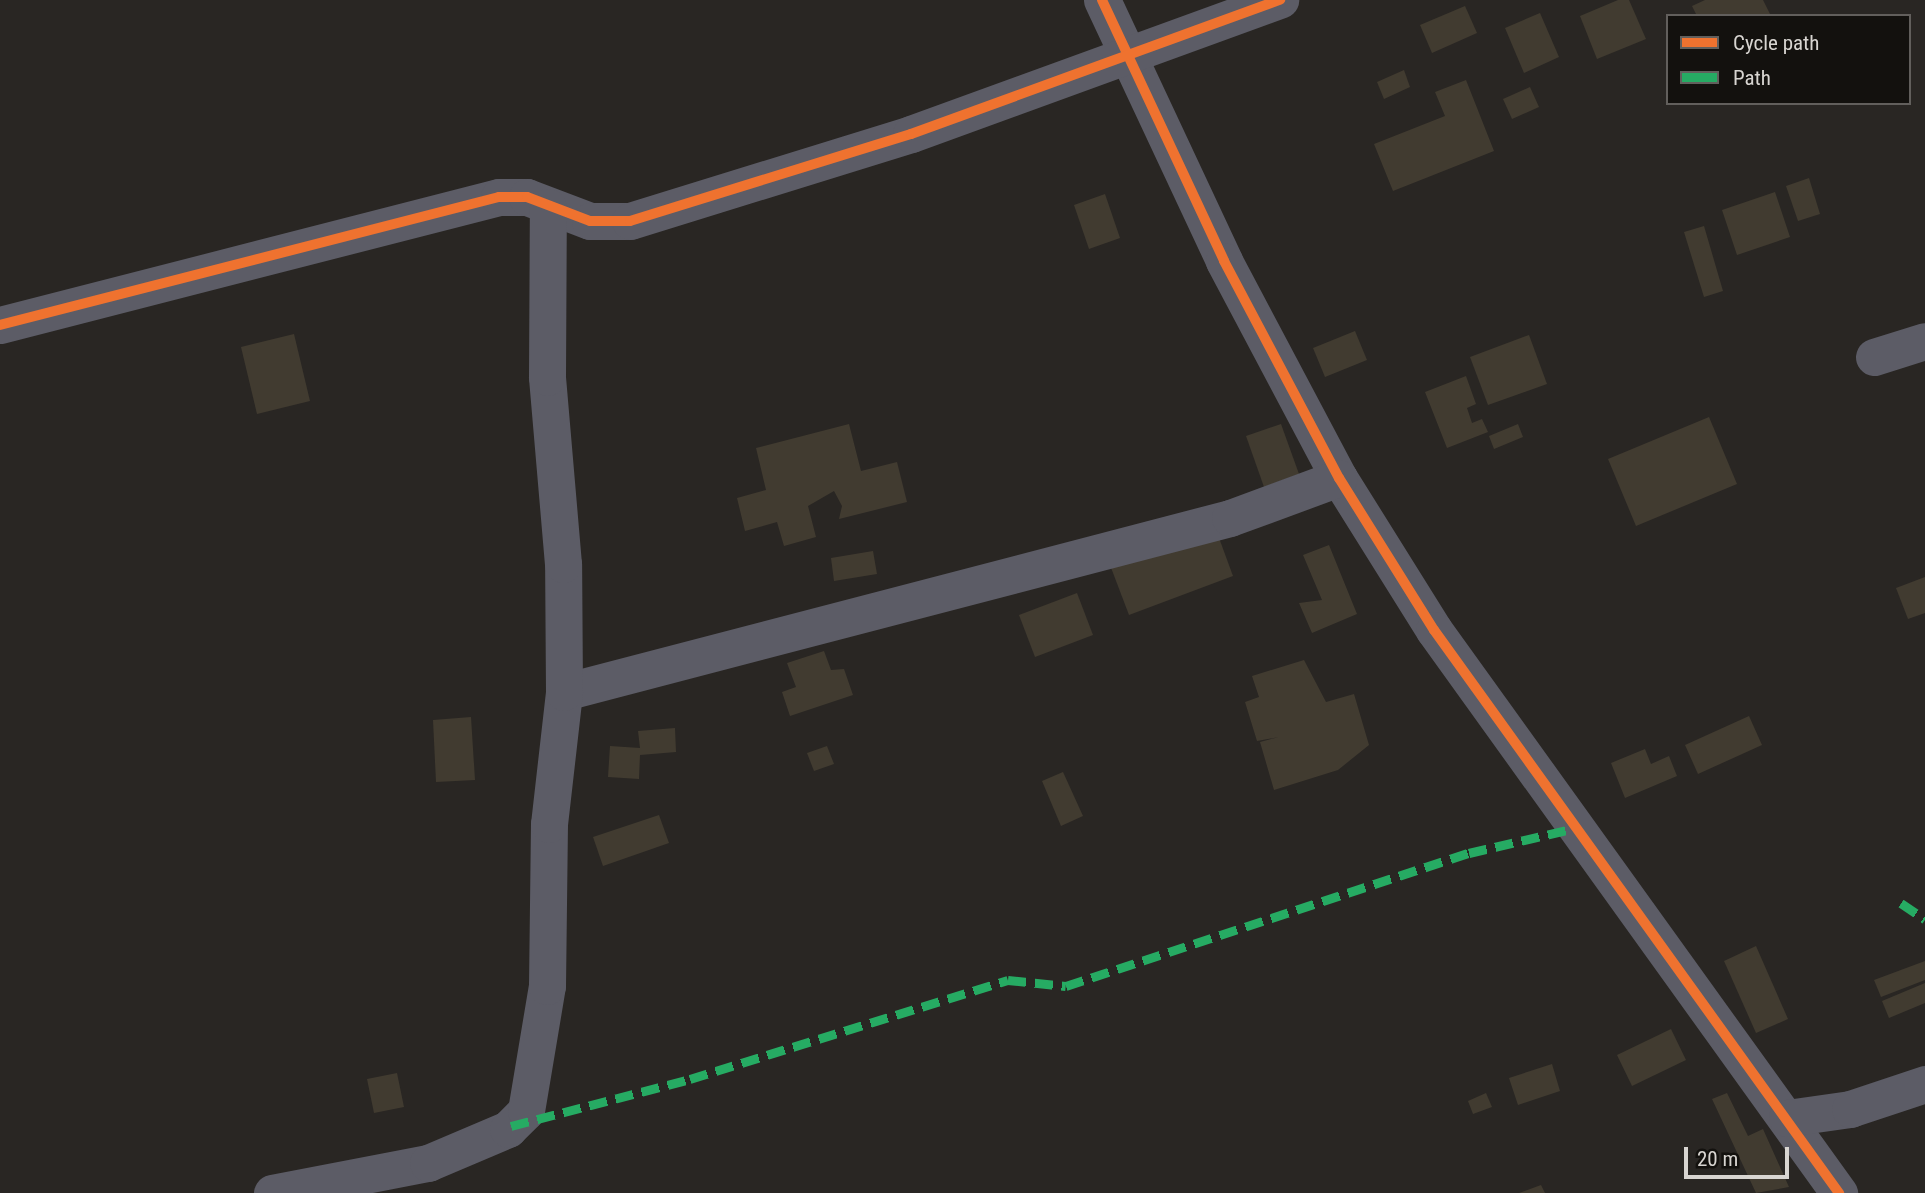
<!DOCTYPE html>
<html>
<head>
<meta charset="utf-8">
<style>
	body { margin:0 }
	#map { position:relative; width:1925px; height:1193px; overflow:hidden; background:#292623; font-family:"Roboto Condensed",sans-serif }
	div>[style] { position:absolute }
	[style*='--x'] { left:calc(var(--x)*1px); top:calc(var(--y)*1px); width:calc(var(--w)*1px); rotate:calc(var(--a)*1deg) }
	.building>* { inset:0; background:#413b30 }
	.street>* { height:37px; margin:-18.5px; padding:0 18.5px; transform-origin:18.5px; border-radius:18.5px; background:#5c5c66 }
	.quiet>* { height:9px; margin-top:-4.5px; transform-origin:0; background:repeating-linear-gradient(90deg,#26ab63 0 18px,transparent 0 27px) }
	.cycleway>* { height:10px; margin:-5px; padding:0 5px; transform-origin:5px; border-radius:5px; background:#ef722f }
	span { translate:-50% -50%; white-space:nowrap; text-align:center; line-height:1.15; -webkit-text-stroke:7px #13110e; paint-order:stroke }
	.legend { position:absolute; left:1666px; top:14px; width:245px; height:91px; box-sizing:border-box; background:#13110e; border:2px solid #625f5c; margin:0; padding:9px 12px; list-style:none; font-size:21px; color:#d8d5d1 }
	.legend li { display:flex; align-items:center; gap:14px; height:35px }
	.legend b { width:35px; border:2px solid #625f5c }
	.scale { position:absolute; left:1684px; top:1147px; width:105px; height:32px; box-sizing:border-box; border:4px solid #d8d5d1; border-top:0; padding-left:9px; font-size:21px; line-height:24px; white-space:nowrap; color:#d8d5d1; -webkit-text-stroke:5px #13110e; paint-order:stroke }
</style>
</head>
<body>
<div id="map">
	<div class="building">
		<div style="clip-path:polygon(1618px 0,1629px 0,1646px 39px,1597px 59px,1580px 16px)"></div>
		<div style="clip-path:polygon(1705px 0,1763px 0,1771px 16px,1697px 16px,1692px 6px)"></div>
		<div style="clip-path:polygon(1465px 6px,1477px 33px,1432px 53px,1420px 25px)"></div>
		<div style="clip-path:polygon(1540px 13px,1559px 57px,1524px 73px,1505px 28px)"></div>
		<div style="clip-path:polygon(1404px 70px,1410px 87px,1384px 99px,1377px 82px)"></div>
		<div style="clip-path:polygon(1466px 80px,1494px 151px,1393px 191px,1374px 144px,1445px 116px,1435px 92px)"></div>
		<div style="clip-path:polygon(1530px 87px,1539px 107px,1512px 119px,1503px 99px)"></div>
		<div style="clip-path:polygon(1809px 178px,1820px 214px,1798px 221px,1786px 186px)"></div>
		<div style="clip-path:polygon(1775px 192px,1790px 237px,1737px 255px,1722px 210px)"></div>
		<div style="clip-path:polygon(1105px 194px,1120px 238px,1089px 249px,1074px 205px)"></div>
		<div style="clip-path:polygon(1704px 226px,1723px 291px,1704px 297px,1684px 232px)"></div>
		<div style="clip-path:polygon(1355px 331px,1367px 360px,1325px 377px,1313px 348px)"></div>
		<div style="clip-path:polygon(294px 334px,310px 401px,257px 414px,241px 347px)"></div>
		<div style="clip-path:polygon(1529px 335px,1547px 384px,1488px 405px,1470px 357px)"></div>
		<div style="clip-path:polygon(1466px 376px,1476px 404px,1467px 408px,1472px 423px,1482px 419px,1488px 432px,1447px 448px,1425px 392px)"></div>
		<div style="clip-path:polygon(1709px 417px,1737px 484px,1636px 526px,1608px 459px)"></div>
		<div style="clip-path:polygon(849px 424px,861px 471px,897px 462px,907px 502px,839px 519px,842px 506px,834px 491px,808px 506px,816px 537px,784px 546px,777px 522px,745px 531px,737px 498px,766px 490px,756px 448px)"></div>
		<div style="clip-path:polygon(1281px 424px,1299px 474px,1264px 487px,1246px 436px)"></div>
		<div style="clip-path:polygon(1518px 424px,1523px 437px,1494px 449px,1489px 436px)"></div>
		<div style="clip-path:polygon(1215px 527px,1233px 576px,1129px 615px,1110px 565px)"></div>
		<div style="clip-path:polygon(1329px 545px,1357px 614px,1312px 633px,1299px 603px,1322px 600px,1303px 555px)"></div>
		<div style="clip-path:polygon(873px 551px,877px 574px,834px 581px,831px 558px)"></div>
		<div style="clip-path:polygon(1925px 577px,1925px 613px,1908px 619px,1896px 588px)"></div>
		<div style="clip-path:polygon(1077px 593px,1093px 635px,1035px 657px,1019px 615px)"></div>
		<div style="clip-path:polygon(824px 651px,831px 670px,844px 669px,853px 695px,790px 716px,782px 692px,796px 687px,787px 663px)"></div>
		<div style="clip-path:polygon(1304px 660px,1326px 702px,1354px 694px,1369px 745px,1338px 770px,1274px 790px,1260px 742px,1279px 737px,1257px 741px,1245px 702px,1259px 697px,1252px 676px)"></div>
		<div style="clip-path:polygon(1749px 716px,1762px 745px,1698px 774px,1685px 745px)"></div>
		<div style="clip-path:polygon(471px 717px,475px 780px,436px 782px,433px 720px)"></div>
		<div style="clip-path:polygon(675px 728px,676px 752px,640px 755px,639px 779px,608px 777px,610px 746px,640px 748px,638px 731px)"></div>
		<div style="clip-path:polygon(827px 746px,834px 764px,814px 771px,807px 753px)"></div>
		<div style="clip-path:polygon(1645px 749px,1651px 764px,1669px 756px,1677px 776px,1625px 798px,1611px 763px)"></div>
		<div style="clip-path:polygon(1063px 772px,1083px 816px,1061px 826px,1042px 781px)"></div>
		<div style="clip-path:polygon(659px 815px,669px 843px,603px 866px,593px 837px)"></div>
		<div style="clip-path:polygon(1756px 946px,1788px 1019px,1756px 1033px,1724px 961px)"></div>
		<div style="clip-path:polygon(1925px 961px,1925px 980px,1881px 997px,1874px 980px)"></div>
		<div style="clip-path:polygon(1925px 983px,1925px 1003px,1889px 1018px,1882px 1001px)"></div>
		<div style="clip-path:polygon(1671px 1029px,1686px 1060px,1632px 1086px,1617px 1055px)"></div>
		<div style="clip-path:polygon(1552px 1064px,1560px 1091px,1518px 1105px,1509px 1078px)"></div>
		<div style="clip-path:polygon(397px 1073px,404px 1107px,374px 1113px,367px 1079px)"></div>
		<div style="clip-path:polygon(1486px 1093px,1492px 1107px,1473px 1114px,1468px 1101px)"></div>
		<div style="clip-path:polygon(1727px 1093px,1748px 1136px,1763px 1129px,1789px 1187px,1756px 1193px,1712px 1099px)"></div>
		<div style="clip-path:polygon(1541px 1185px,1545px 1193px,1519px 1193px)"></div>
	</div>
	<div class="street">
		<div style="--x:1102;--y:0;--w:288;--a:64.9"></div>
		<div style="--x:1224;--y:261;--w:246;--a:62.1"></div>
		<div style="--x:1339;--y:478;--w:179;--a:58"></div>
		<div style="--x:1434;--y:630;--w:694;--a:54.27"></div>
		<div style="--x:0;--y:325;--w:515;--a:-14.39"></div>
		<div style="--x:499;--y:197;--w:28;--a:0"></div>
		<div style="--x:527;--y:197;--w:67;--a:20.9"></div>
		<div style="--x:590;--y:221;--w:40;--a:0"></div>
		<div style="--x:630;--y:221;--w:294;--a:-17.2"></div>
		<div style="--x:911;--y:134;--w:393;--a:-20"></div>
		<div style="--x:1874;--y:357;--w:53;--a:-17.4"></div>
		<div style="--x:564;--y:692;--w:688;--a:-14.64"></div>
		<div style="--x:1230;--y:518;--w:116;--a:-20.2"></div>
		<div style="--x:1787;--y:1118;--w:64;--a:-8.1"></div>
		<div style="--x:1850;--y:1109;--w:79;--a:-18.4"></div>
		<div style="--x:272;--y:1193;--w:159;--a:-10.9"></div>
		<div style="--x:428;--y:1163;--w:87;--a:-23"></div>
		<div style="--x:508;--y:1129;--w:25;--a:-45"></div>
		<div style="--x:526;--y:1111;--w:127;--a:-80.5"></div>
		<div style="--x:547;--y:986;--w:162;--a:-89.3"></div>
		<div style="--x:549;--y:824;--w:133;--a:-83.5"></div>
		<div style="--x:564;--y:692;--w:128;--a:-90.4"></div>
		<div style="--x:563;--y:564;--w:188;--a:-94.9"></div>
		<div style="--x:547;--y:377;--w:170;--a:-89.7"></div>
	</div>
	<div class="quiet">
		<div style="--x:1901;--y:903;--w:29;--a:34"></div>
		<div style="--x:511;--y:1126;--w:185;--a:-14.7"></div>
		<div style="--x:690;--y:1079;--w:333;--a:-17.3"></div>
		<div style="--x:1008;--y:980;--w:58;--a:5.9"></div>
		<div style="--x:1066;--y:986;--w:424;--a:-18.3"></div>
		<div style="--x:1469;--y:853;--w:110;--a:-13.2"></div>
	</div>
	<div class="cycleway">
		<div style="--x:1102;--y:0;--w:288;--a:64.9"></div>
		<div style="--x:1224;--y:261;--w:246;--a:62.1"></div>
		<div style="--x:1339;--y:478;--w:179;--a:58"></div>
		<div style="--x:1434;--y:630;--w:694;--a:54.27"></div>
		<div style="--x:0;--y:325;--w:515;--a:-14.39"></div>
		<div style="--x:499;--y:197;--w:28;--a:0"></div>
		<div style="--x:527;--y:197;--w:67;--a:20.9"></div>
		<div style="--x:590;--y:221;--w:40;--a:0"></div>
		<div style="--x:630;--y:221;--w:294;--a:-17.2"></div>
		<div style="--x:911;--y:134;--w:393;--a:-20"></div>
	</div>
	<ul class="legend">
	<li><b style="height:9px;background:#ef722f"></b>Cycle path</li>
	<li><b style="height:9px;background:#26ab63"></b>Path</li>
	</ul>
	<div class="scale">20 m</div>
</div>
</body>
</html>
